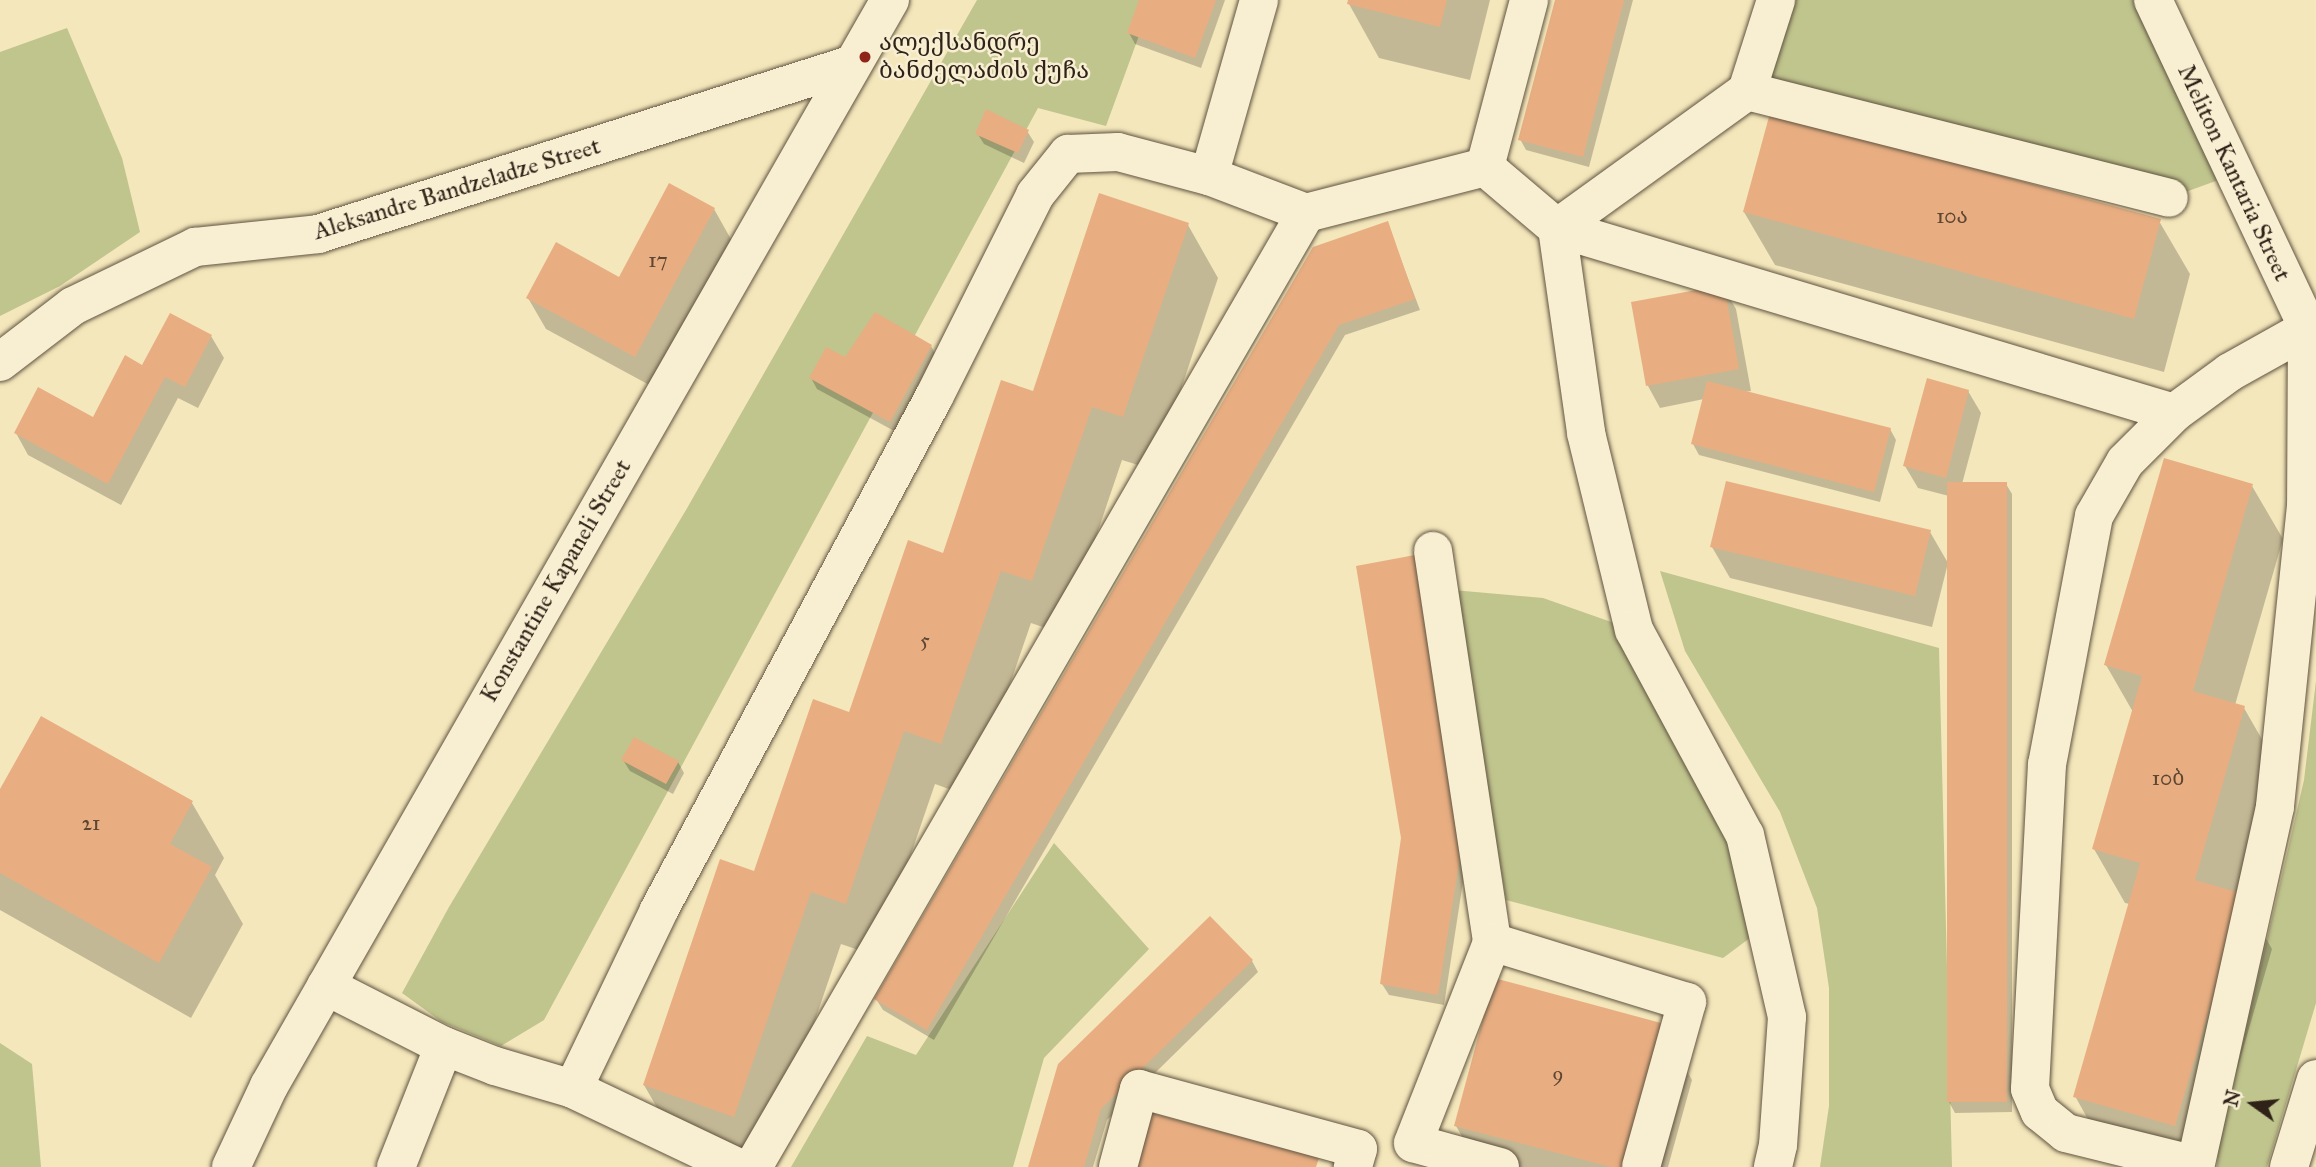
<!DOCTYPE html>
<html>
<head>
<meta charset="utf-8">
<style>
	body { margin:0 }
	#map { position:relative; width:2316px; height:1167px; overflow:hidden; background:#f4e7bb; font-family:"IM FELL Great Primer","Noto Serif Georgian",serif }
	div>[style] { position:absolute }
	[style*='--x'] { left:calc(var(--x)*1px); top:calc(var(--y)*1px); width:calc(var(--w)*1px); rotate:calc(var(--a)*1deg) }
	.green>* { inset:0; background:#c0c48d }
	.shadow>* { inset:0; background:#0003 }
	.building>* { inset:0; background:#e8ae82 }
	.roads { filter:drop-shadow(0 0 2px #605441) drop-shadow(0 0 2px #605441) }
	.minor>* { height:38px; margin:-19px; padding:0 19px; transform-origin:19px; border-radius:19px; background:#f8efd3 }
	.dots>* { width:19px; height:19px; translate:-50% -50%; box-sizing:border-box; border:4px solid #f8efd3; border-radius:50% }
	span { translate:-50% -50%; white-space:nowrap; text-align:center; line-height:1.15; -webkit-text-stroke:5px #f8efd3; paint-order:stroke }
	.number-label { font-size:21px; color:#5d4632 }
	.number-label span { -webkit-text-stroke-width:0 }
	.poi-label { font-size:24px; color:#2f2318 }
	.left { translate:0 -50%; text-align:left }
	.street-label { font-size:24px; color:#2f2318 }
	.north { position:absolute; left:2218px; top:1069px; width:70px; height:70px; -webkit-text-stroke:5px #f8efd3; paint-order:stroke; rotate:285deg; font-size:19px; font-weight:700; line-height:28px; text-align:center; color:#2f2318 }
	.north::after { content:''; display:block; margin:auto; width:24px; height:32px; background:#2f2318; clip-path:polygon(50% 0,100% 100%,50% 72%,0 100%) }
</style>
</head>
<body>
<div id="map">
	<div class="green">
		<div style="clip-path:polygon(977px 0,1152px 0,1106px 126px,1038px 108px,544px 1020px,501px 1046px,442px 1022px,402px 993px,449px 907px,686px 510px)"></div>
		<div style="clip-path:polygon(1787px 0,2153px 0,2235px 174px,2169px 198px,1747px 91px)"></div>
		<div style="clip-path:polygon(67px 28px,122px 158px,140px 232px,60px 286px,0 316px,0 52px)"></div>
		<div style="clip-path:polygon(1660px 571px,1939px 648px,1952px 1167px,1820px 1167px,1829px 1106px,1829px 988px,1817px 908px,1780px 812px,1685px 651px)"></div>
		<div style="clip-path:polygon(1453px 590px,1543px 598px,1634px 630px,1766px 926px,1723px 958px,1506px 900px)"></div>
		<div style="clip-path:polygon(2316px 681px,2316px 1003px,2267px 1167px,2217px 1167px,2218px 1151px,2304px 780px)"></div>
		<div style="clip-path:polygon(1054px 843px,1149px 949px,1044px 1058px,1013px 1167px,791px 1167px,867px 1036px,916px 1055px)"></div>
		<div style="clip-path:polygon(0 1043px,32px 1064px,41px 1167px,0 1167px)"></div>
	</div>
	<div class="shadow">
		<div style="clip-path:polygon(1141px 0,1225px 0,1201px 68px,1135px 44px,1129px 33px)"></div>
		<div style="clip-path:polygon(1350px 0,1490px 0,1470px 80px,1379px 58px,1349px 4px)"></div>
		<div style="clip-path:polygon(1557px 0,1633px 0,1589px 167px,1526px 150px,1520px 139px)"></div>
		<div style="clip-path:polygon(1027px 131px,1034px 142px,1024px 163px,984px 144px,977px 133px)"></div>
		<div style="clip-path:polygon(714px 209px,732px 241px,653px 387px,546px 329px,528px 298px,620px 279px)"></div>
		<div style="clip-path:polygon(1744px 212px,2159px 221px,2190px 274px,2164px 372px,1775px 265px)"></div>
		<div style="clip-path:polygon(1387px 223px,1420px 310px,1345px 335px,934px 1040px,883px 1010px,876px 999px)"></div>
		<div style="clip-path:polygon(1188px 225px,1218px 278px,1154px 470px,1122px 460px,1063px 634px,1031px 623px,971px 797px,935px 784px,876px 956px,841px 944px,765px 1167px,675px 1139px,644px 1085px,755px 873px,944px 555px,1034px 393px)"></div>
		<div style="clip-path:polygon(1723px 287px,1736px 309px,1751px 391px,1743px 392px,1890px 429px,1896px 440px,1880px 502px,1699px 455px,1693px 444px,1704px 399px,1660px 408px,1648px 386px,1633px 304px)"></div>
		<div style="clip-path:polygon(211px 336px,224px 358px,198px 408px,178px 398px,121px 505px,28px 455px,16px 433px,94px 419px,143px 367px)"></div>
		<div style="clip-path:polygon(931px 346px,937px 357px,896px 432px,817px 389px,811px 378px,846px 359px)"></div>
		<div style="clip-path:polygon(1968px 391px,1981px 413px,1962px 484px,2006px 484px,2012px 494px,2012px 1112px,1955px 1113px,1949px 1102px,1949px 496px,1918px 488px,1905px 466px)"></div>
		<div style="clip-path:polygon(2252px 486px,2283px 539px,2235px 705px,2244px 708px,2275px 762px,2241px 895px,2272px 949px,2209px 1167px,2105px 1150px,2075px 1096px,2130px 904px,2125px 903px,2094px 849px,2133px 712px,2106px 665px)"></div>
		<div style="clip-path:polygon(1930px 532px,1948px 563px,1932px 627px,1730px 578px,1712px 547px)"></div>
		<div style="clip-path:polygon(623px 760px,678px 762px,684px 773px,673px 794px,630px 771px)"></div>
		<div style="clip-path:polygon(0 792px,192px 803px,224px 858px,215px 875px,243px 924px,191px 1018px,0 910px)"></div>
		<div style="clip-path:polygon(1403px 838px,1467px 856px,1444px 1005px,1389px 995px,1382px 984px)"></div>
		<div style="clip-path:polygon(1210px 918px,1252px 961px,1258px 972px,1107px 1120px,1093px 1167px,1030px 1167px)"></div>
		<div style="clip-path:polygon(1660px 1024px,1692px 1080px,1668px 1167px,1480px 1167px,1456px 1126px)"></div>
	</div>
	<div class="building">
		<div style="clip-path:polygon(1139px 0,1216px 0,1195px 58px,1127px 33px)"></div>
		<div style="clip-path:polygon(1348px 0,1447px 0,1440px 27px,1347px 4px)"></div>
		<div style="clip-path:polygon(1555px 0,1624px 0,1583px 157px,1518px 140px)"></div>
		<div style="clip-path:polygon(986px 109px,1029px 130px,1018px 153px,975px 134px)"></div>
		<div style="clip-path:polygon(1770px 113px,2161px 219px,2134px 319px,1743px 212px)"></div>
		<div style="clip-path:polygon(669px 183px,715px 208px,635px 357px,526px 298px,556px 242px,619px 277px)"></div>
		<div style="clip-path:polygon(1099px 193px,1189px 223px,1123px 417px,1092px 407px,1032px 581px,1001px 571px,941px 744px,904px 731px,846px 904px,811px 892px,734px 1117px,643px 1085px,720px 859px,754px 871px,813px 699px,849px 712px,908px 540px,943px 553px,1001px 380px,1033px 391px)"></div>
		<div style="clip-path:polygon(1388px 221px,1415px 299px,1339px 325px,927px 1030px,874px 999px,1313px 247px)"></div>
		<div style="clip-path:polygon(1724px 285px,1739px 369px,1646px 386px,1631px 302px)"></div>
		<div style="clip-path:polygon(875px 312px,932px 345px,890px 422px,809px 378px,826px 347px,845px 357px)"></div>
		<div style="clip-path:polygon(170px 313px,212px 335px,185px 387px,165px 377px,108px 484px,14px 433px,38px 387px,93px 417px,125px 355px,142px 365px)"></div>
		<div style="clip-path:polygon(1927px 378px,1969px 390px,1946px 478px,1903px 466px)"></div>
		<div style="clip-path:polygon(1707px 381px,1891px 428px,1874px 492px,1691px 444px)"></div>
		<div style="clip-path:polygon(2164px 458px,2253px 484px,2193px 691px,2245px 706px,2195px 880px,2243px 894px,2175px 1126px,2073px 1097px,2140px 863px,2092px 849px,2142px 676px,2104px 665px)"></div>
		<div style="clip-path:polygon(1726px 481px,1931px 530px,1915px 596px,1710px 547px)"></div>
		<div style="clip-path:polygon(1947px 482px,2007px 482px,2007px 1102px,1947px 1102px)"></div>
		<div style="clip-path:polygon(1415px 555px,1462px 844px,1438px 995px,1380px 984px,1401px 838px,1356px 566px)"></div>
		<div style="clip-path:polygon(41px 716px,193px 801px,170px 844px,212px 867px,159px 963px,0 873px,0 789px)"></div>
		<div style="clip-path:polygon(634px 737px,679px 761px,666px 784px,621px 760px)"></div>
		<div style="clip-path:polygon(1210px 916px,1253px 960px,1101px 1109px,1084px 1167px,1028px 1167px,1058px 1064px)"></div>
		<div style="clip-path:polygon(1494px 978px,1661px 1023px,1622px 1167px,1611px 1167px,1454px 1126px)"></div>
		<div style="clip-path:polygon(1152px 1113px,1319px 1158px,1316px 1167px,1137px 1167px)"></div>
	</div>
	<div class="roads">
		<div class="minor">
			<div style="--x:2153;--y:0;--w:382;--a:64.7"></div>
			<div style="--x:1747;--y:91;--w:435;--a:14.2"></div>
			<div style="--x:1485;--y:167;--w:173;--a:-75.2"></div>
			<div style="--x:1209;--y:176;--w:183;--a:-74.1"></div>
			<div style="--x:1557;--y:228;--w:207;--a:81.9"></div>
			<div style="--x:1586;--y:433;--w:203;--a:76.3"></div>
			<div style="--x:1634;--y:630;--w:233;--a:61.6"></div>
			<div style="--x:1745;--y:835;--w:187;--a:77"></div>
			<div style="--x:1787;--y:1017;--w:128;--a:94"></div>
			<div style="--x:1778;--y:1145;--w:23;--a:103"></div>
			<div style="--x:1557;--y:228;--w:234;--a:-35.8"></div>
			<div style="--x:1747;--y:91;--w:96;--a:-72.3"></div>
			<div style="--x:0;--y:362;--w:92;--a:-37.5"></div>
			<div style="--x:73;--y:306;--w:136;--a:-25.8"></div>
			<div style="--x:195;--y:247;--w:124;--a:-6"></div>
			<div style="--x:318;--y:234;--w:558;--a:-17.62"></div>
			<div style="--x:2174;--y:413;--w:69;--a:135"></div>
			<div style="--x:2125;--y:462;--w:62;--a:119.9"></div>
			<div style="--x:2094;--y:516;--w:252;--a:100.7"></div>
			<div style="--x:2047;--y:764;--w:325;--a:93"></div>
			<div style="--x:2030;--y:1089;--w:25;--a:67"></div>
			<div style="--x:2040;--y:1112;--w:33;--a:39"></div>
			<div style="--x:2066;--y:1133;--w:133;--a:13.9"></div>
			<div style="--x:1433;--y:551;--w:395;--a:81.4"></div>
			<div style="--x:326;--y:986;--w:132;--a:27"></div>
			<div style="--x:444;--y:1046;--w:55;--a:21.4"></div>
			<div style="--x:495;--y:1066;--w:81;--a:16.4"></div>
			<div style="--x:573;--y:1089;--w:199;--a:-64.3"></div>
			<div style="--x:659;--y:910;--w:582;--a:-61.81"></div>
			<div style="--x:934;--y:397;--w:226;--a:-63.4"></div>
			<div style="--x:1035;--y:195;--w:53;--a:-51.2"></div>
			<div style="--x:1068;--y:154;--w:50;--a:-2.3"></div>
			<div style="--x:1118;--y:152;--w:94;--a:14.8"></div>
			<div style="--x:1209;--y:176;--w:104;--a:20.9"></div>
			<div style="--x:573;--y:1089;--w:182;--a:25.4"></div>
			<div style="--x:231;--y:1167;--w:89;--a:-64.9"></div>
			<div style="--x:269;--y:1086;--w:1251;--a:-60.24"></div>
			<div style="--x:396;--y:1167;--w:130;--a:-68.4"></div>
			<div style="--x:753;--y:1167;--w:1103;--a:-59.9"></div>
			<div style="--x:1306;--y:213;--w:185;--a:-14.4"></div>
			<div style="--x:1485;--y:167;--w:94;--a:40.3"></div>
			<div style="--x:1557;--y:228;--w:644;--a:16.69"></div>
			<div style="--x:2174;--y:413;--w:69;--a:-36.2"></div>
			<div style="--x:2230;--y:372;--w:88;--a:-29.2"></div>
			<div style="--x:2307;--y:329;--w:177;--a:90.3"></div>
			<div style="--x:2306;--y:506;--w:303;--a:95.9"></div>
			<div style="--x:2275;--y:807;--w:369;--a:102.5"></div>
			<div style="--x:1118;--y:1167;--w:81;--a:-74.9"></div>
			<div style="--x:1139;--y:1089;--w:227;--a:15.3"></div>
			<div style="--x:1358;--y:1149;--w:19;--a:106"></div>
			<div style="--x:1500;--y:1167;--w:90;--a:-164.6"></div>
			<div style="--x:1413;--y:1143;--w:216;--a:-68.5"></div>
			<div style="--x:1492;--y:942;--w:204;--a:17.1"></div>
			<div style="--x:1687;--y:1002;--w:171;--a:105.6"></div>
			<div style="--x:2289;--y:1167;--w:92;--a:-72.9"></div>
		</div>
	</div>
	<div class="dots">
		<div style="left:865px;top:57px;background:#8f2418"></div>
	</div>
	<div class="number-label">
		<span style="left:1952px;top:216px">10ა</span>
		<span style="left:658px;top:260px">17</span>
		<span style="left:925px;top:640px">5</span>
		<span style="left:2168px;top:778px">10ბ</span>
		<span style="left:91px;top:823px">21</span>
		<span style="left:1558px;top:1074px">9</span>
	</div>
	<div class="poi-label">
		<span class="left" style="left:879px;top:57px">ალექსანდრე<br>ბანძელაძის ქუჩა</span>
	</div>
	<div class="street-label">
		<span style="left:2234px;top:173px;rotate:65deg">Meliton Kantaria Street</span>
		<span style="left:457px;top:189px;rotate:-17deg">Aleksandre Bandzeladze Street</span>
		<span style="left:556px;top:581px;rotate:-60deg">Konstantine Kapaneli Street</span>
	</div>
	<div class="north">N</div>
</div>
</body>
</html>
